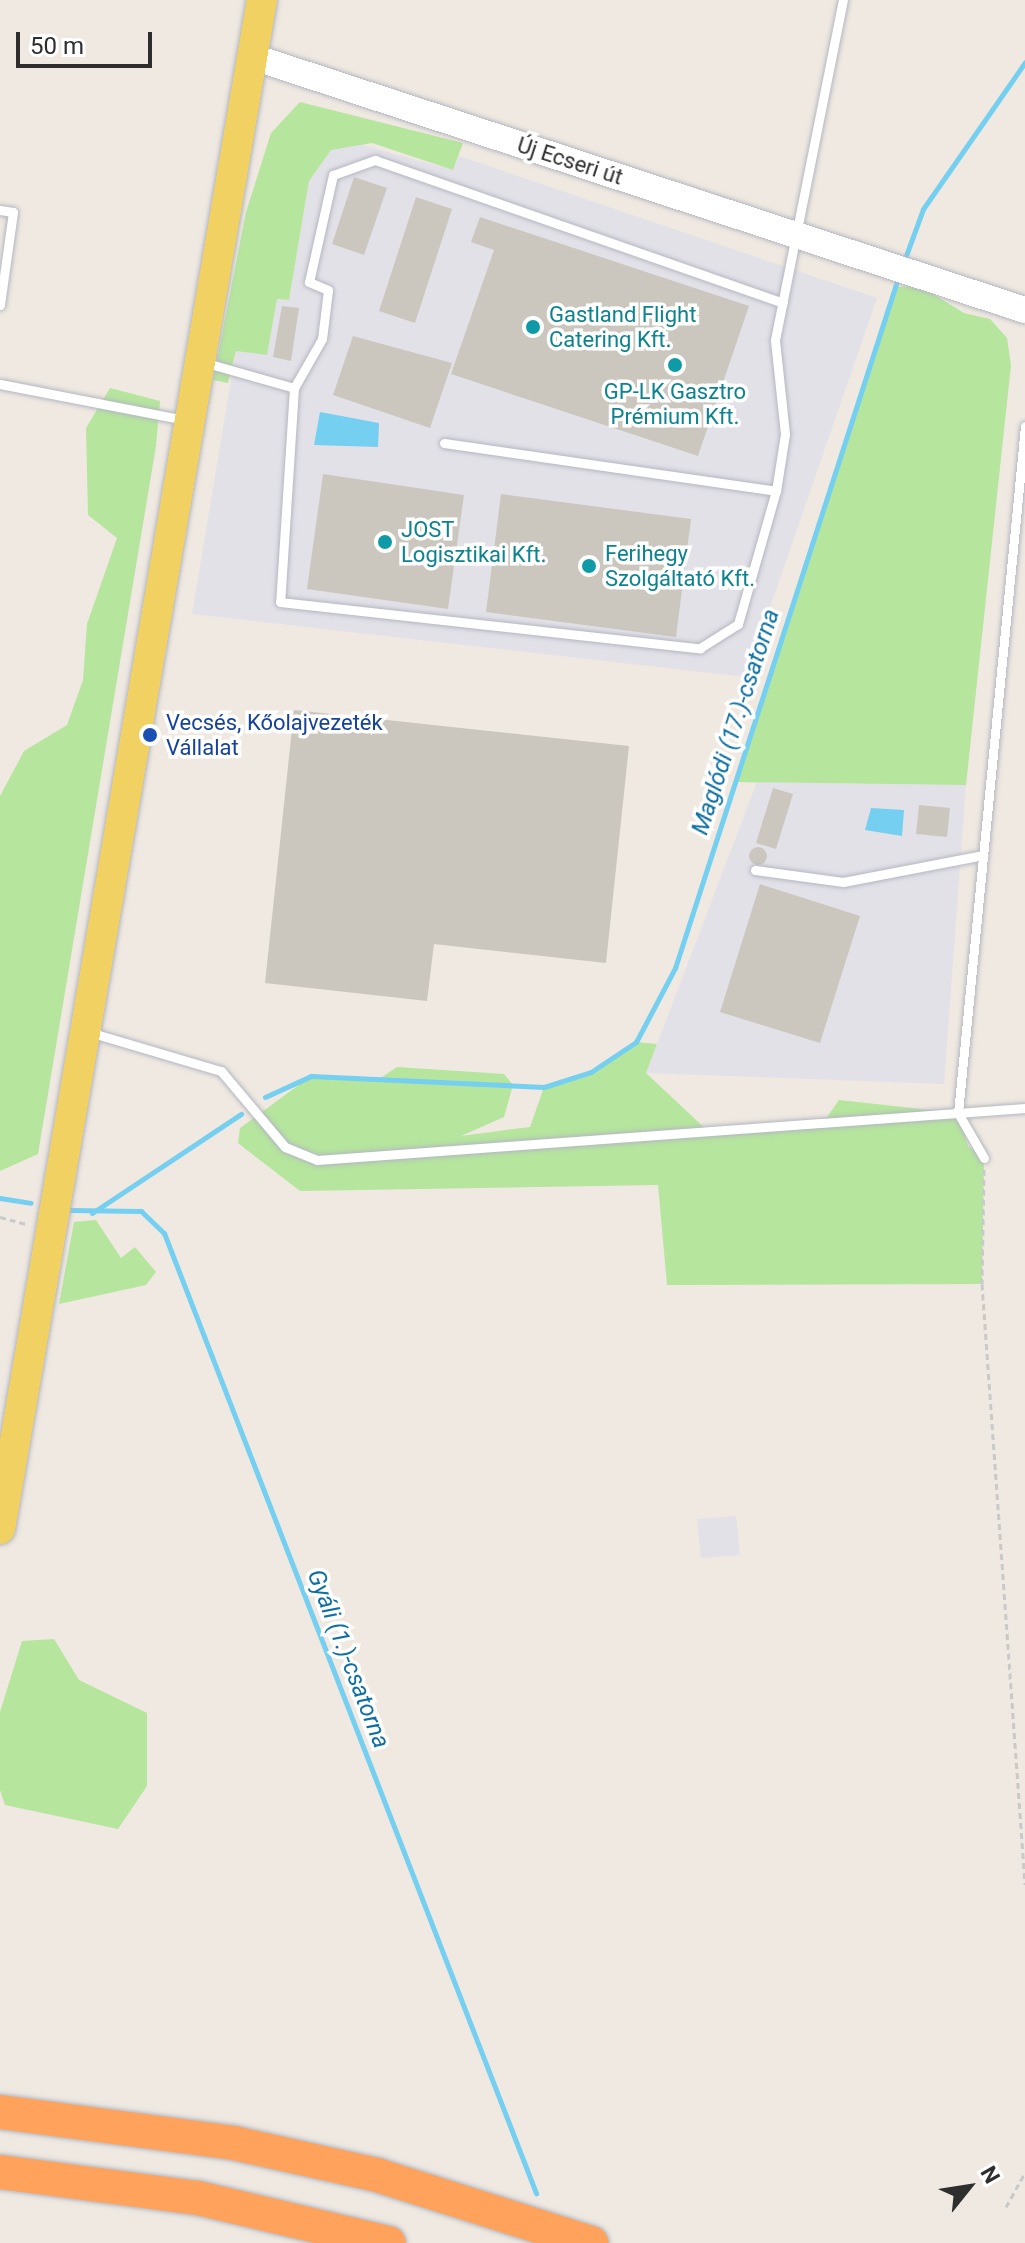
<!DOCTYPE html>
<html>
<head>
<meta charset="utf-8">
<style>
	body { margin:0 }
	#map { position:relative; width:1025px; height:2243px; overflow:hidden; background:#efe9e1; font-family:Roboto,sans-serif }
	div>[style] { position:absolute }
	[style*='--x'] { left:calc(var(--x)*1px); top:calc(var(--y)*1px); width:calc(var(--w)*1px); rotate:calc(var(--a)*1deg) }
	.industrial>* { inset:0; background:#e3e1e8 }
	.green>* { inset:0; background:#b6e59e }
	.water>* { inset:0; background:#75cff0 }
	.stream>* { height:5px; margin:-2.5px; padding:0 2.5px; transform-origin:2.5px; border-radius:2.5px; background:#75cff0 }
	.building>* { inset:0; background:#cbc7bf }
	.round { border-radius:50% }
	.path>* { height:3px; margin-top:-1.5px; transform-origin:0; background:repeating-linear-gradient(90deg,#c9c9c9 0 6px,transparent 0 10px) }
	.roads { filter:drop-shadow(0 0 2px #b4b7c1) drop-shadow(0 0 2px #b4b7c1) }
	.lane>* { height:9px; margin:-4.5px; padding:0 4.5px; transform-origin:4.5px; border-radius:4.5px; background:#fff }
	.secondary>* { height:26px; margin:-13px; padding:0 13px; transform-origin:13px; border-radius:13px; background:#fff }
	.primary>* { height:30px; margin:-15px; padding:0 15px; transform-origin:15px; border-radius:15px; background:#f2d163 }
	.highway>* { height:34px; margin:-17px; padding:0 17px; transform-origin:17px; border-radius:17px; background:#ffa35c }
	.dots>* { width:22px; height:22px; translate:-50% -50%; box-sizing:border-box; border:4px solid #fff; border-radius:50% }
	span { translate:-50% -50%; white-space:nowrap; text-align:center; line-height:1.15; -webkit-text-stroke:7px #fff; paint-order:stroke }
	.street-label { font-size:22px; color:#2e2e2e }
	.culture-label { font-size:22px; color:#0d838f }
	.left { translate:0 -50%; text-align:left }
	.transit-label { font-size:22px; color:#164399 }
	.water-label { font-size:24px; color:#0d6fa3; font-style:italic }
	.north { position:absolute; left:929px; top:2147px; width:80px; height:80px; -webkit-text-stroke:6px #fff; paint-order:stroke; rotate:60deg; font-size:22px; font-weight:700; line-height:32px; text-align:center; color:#2e2e2e }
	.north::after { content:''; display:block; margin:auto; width:28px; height:36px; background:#2e2e2e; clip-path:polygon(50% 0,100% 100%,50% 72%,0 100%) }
	.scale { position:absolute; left:16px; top:32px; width:136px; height:36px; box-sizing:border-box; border:4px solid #2e2e2e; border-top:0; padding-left:10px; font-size:24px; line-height:28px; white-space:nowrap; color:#2e2e2e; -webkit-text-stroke:6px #fff; paint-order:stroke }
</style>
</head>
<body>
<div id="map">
	<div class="industrial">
		<div style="clip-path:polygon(351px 142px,453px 170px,459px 156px,877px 298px,746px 677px,192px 614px,236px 351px,267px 354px,277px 299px,289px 300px,309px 181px,331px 150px)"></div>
		<div style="clip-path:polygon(757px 782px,966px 785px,944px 1084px,646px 1073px)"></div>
		<div style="clip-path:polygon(736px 1516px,740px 1555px,701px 1558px,697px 1519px)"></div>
	</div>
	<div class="green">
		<div style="clip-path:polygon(300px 102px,463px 143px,453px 170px,372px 143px,331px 150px,309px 181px,289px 300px,277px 299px,267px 355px,236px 351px,228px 383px,213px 380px,246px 212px,271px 133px)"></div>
		<div style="clip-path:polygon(920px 286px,964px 313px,990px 319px,1007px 338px,1011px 365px,966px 785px,735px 782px,895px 287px)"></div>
		<div style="clip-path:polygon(110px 388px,160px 401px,156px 446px,38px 1154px,0 1171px,0 796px,24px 751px,67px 725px,83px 680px,87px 624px,117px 538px,88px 515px,86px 428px)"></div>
		<div style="clip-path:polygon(636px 1042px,657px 1044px,646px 1073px,711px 1134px,822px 1124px,839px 1100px,958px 1113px,968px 1146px,984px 1158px,982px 1284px,667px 1285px,658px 1185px,300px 1191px,238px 1143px,240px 1128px,311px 1076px,379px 1079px,397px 1067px,504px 1074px,513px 1085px,504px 1117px,461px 1136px,530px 1127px,544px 1087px,591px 1072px)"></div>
		<div style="clip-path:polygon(96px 1220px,121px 1258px,135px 1247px,156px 1272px,146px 1285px,59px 1304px,74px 1222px)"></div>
		<div style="clip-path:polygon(54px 1639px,79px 1680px,147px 1713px,147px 1786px,118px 1829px,5px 1805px,0 1790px,0 1712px,22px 1641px)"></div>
	</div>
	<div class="water">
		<div style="clip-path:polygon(320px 412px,379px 423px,378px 447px,314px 445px)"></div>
		<div style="clip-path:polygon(871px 808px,904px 810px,902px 836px,865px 830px)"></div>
	</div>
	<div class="stream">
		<div style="--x:904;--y:261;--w:55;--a:-69.9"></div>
		<div style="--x:923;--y:209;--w:179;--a:-55.2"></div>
		<div style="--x:265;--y:1097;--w:51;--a:-24.5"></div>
		<div style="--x:311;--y:1076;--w:233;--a:2.7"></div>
		<div style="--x:544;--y:1087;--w:49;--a:-17.7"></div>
		<div style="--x:591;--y:1072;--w:54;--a:-33.7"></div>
		<div style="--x:636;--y:1042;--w:84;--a:-62.2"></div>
		<div style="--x:675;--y:968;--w:725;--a:-72.09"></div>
		<div style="--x:0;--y:1198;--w:31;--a:9"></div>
		<div style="--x:71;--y:1210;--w:70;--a:0.8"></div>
		<div style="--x:141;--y:1211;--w:32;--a:44"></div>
		<div style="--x:164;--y:1233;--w:1030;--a:68.82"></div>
		<div style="--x:92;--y:1213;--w:179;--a:-33.6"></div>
	</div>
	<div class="building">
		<div style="clip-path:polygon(354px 177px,387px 188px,364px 255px,332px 244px)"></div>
		<div style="clip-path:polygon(416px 197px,452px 209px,415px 323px,379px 311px)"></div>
		<div style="clip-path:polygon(480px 217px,749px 306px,698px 456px,451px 374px,494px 250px,471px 242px)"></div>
		<div style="clip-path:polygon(282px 306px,299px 308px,291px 361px,273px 357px)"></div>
		<div style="clip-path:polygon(353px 336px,452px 363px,430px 428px,333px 395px)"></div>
		<div style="clip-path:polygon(323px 474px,464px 495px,448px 609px,307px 589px)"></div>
		<div style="clip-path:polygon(501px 494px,691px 519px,676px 637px,486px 612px)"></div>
		<div style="clip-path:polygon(294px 710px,629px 746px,606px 963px,434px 944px,427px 1001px,265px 983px)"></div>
		<div style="clip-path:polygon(773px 788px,793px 794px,776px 849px,756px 843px)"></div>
		<div style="clip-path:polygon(919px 805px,950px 808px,947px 837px,916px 834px)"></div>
		<div class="round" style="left:749px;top:847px;width:18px;height:18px"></div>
		<div style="clip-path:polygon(760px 884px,860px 916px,820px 1043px,720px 1012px)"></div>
	</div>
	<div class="path">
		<div style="--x:984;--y:1169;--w:115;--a:91"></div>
		<div style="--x:982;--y:1284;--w:602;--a:85.9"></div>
		<div style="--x:0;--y:1217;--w:28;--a:15"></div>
		<div style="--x:1006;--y:2207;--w:39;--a:-61"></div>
	</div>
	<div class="roads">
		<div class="lane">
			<div style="--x:0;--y:210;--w:13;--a:9"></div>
			<div style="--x:13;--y:212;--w:94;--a:98"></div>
			<div style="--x:203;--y:362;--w:95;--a:15.9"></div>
			<div style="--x:294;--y:388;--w:214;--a:93.7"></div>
			<div style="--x:280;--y:602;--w:423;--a:6.3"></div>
			<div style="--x:700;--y:648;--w:45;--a:-32.3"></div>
			<div style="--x:738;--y:624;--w:138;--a:-74.1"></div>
			<div style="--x:0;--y:384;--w:188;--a:11"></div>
			<div style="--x:294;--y:388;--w:56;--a:-60.3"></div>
			<div style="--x:322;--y:339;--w:49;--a:-83"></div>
			<div style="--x:328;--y:290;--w:21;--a:-157"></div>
			<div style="--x:309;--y:282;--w:110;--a:-77.4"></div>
			<div style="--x:333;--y:175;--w:45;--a:-19.7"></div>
			<div style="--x:375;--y:160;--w:432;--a:19.3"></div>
			<div style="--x:444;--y:443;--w:335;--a:8.2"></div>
			<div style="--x:776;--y:491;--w:58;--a:-81"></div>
			<div style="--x:785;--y:434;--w:95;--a:-96.1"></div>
			<div style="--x:775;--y:340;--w:347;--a:-78.7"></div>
			<div style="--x:755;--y:870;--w:89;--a:7.8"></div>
			<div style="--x:843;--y:882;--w:143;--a:-10.9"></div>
			<div style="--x:89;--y:1032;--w:138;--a:16.5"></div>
			<div style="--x:221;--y:1071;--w:99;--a:49.9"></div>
			<div style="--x:285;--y:1147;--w:35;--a:22"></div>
			<div style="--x:317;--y:1160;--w:710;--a:-4.2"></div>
			<div style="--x:984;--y:1158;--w:52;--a:-120"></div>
			<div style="--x:958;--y:1113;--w:690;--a:-84.43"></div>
		</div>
		<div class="secondary">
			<div style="--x:253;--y:57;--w:812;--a:18.15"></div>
		</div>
		<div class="primary">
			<div style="--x:0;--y:1529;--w:1551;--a:-80.28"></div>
		</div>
		<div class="highway">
			<div style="--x:0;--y:2112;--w:236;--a:7.5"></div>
			<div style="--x:234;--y:2143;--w:147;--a:12.6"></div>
			<div style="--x:377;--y:2175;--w:225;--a:17.6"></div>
			<div style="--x:0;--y:2172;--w:200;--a:7.5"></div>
			<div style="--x:198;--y:2198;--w:196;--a:13.3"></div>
		</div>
	</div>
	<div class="dots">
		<div style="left:533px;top:327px;background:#0f9aa8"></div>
		<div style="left:675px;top:365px;background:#0f9aa8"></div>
		<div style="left:385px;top:542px;background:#0f9aa8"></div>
		<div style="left:589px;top:566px;background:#0f9aa8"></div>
		<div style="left:150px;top:735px;background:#1a4fb4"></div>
	</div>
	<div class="street-label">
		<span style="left:570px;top:161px;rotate:18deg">Új Ecseri út</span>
	</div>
	<div class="culture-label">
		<span class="left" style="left:549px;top:327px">Gastland Flight<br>Catering Kft.</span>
		<span style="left:675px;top:404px">GP-LK Gasztro<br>Prémium Kft.</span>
		<span class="left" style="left:401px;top:542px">JOST<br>Logisztikai Kft.</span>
		<span class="left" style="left:605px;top:566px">Ferihegy<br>Szolgáltató Kft.</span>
	</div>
	<div class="transit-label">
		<span class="left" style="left:166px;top:735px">Vecsés, Kőolajvezeték<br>Vállalat</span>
	</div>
	<div class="water-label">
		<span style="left:736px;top:722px;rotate:-72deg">Maglódi (17.)-csatorna</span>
		<span style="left:348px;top:1659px;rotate:69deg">Gyáli (1.)-csatorna</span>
	</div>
	<div class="north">N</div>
	<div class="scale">50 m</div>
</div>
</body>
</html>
